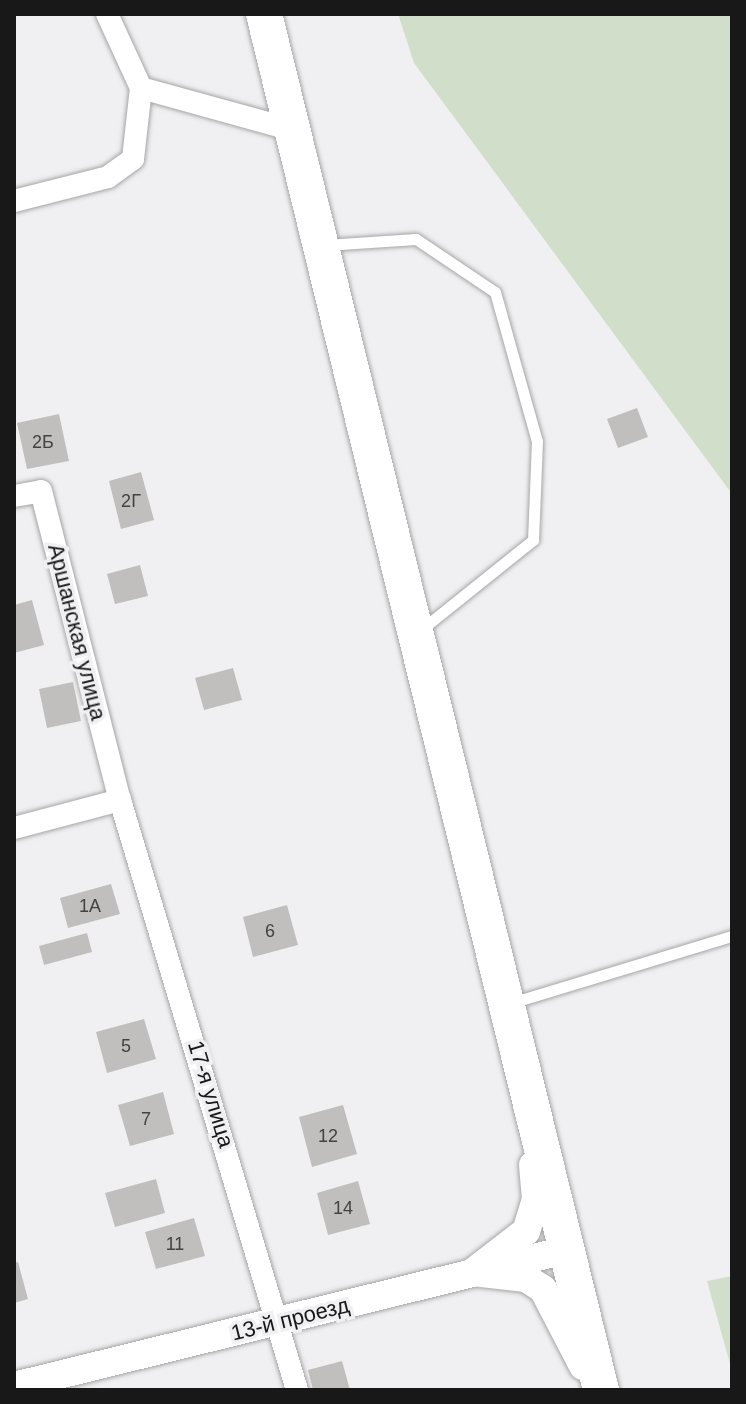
<!DOCTYPE html>
<html>
<head>
<meta charset="utf-8">
<style>
	body { margin:0 }
	#map { position:relative; width:746px; height:1404px; overflow:hidden; background:#f0f0f2; font-family:Helvetica,sans-serif }
	div>[style] { position:absolute }
	[style*='--x'] { left:calc(var(--x)*1px); top:calc(var(--y)*1px); width:calc(var(--w)*1px); rotate:calc(var(--a)*1deg) }
	.green>* { inset:0; background:#d1dfca }
	.building>* { inset:0; background:#c1bfbe }
	.roads { filter:drop-shadow(0 0 2px #a6a6a8) drop-shadow(0 0 2px #a6a6a8) }
	.service>* { height:11px; margin:-5.5px; padding:0 5.5px; transform-origin:5.5px; border-radius:5.5px; background:#fff }
	.minor>* { height:22px; margin:-11px; padding:0 11px; transform-origin:11px; border-radius:11px; background:#fff }
	.tertiary>* { height:28px; margin:-14px; padding:0 14px; transform-origin:14px; border-radius:14px; background:#fff }
	.trunk>* { height:36px; margin:-18px; padding:0 18px; transform-origin:18px; border-radius:18px; background:#fff }
	span { translate:-50% -50%; white-space:nowrap; text-align:center; line-height:1.15; -webkit-text-stroke:7px #f0f0f2; paint-order:stroke }
	.number-label { font-size:18px; color:#424242 }
	.number-label span { -webkit-text-stroke-width:0 }
	.street-label { font-size:22px; color:#181819 }
	.frame { position:absolute; inset:0; border:16px solid #181819; pointer-events:none }
</style>
</head>
<body>
<div id="map">
	<div class="green">
		<div style="clip-path:polygon(398px 14px,732px 14px,732px 494px,414px 63px)"></div>
		<div style="clip-path:polygon(732px 1276px,732px 1371px,707px 1281px)"></div>
	</div>
	<div class="building">
		<div style="clip-path:polygon(637px 408px,648px 437px,618px 448px,607px 419px)"></div>
		<div style="clip-path:polygon(59px 414px,69px 461px,27px 469px,17px 423px)"></div>
		<div style="clip-path:polygon(141px 472px,154px 520px,121px 529px,109px 481px)"></div>
		<div style="clip-path:polygon(140px 565px,148px 596px,115px 604px,107px 574px)"></div>
		<div style="clip-path:polygon(32px 600px,44px 645px,14px 653px,14px 605px)"></div>
		<div style="clip-path:polygon(233px 668px,242px 700px,204px 710px,195px 678px)"></div>
		<div style="clip-path:polygon(73px 682px,81px 721px,47px 728px,39px 689px)"></div>
		<div style="clip-path:polygon(111px 884px,120px 914px,68px 928px,60px 898px)"></div>
		<div style="clip-path:polygon(287px 905px,298px 945px,253px 957px,243px 917px)"></div>
		<div style="clip-path:polygon(87px 933px,92px 952px,44px 965px,39px 946px)"></div>
		<div style="clip-path:polygon(144px 1019px,156px 1059px,107px 1073px,96px 1032px)"></div>
		<div style="clip-path:polygon(163px 1092px,174px 1134px,130px 1146px,118px 1105px)"></div>
		<div style="clip-path:polygon(343px 1105px,357px 1154px,312px 1167px,299px 1117px)"></div>
		<div style="clip-path:polygon(156px 1179px,165px 1213px,115px 1227px,105px 1193px)"></div>
		<div style="clip-path:polygon(358px 1181px,370px 1224px,328px 1235px,317px 1193px)"></div>
		<div style="clip-path:polygon(194px 1218px,205px 1256px,156px 1269px,145px 1232px)"></div>
		<div style="clip-path:polygon(18px 1262px,28px 1299px,14px 1303px,14px 1263px)"></div>
		<div style="clip-path:polygon(342px 1361px,350px 1390px,313px 1390px,308px 1370px)"></div>
	</div>
	<div class="roads">
		<div class="service">
			<div style="--x:325;--y:245;--w:91;--a:-3.8"></div>
			<div style="--x:416;--y:239;--w:95;--a:33.9"></div>
			<div style="--x:495;--y:292;--w:155;--a:74.3"></div>
			<div style="--x:537;--y:441;--w:99;--a:92.3"></div>
			<div style="--x:533;--y:540;--w:142;--a:141.3"></div>
			<div style="--x:511;--y:1003;--w:231;--a:-16.9"></div>
		</div>
		<div class="minor">
			<div style="--x:107;--y:14;--w:81;--a:65.3"></div>
			<div style="--x:14;--y:201;--w:97;--a:-14.3"></div>
			<div style="--x:108;--y:177;--w:31;--a:-36"></div>
			<div style="--x:133;--y:159;--w:71;--a:-83.6"></div>
			<div style="--x:141;--y:88;--w:162;--a:15.4"></div>
			<div style="--x:14;--y:496;--w:27;--a:-10"></div>
			<div style="--x:41;--y:491;--w:319;--a:75.7"></div>
			<div style="--x:120;--y:800;--w:616;--a:73.3"></div>
			<div style="--x:14;--y:828;--w:110;--a:-14.8"></div>
		</div>
		<div class="tertiary">
			<div style="--x:533;--y:1165;--w:34;--a:85"></div>
			<div style="--x:536;--y:1199;--w:34;--a:107"></div>
			<div style="--x:526;--y:1231;--w:67;--a:142.3"></div>
			<div style="--x:473;--y:1272;--w:53;--a:6.5"></div>
			<div style="--x:526;--y:1278;--w:20;--a:33"></div>
			<div style="--x:543;--y:1289;--w:87;--a:62.5"></div>
			<div style="--x:14;--y:1386;--w:569;--a:-13.84"></div>
		</div>
		<div class="trunk">
			<div style="--x:264;--y:14;--w:1417;--a:76.24"></div>
		</div>
	</div>
	<div class="number-label">
		<span style="left:43px;top:442px">2Б</span>
		<span style="left:131px;top:501px">2Г</span>
		<span style="left:90px;top:906px">1А</span>
		<span style="left:270px;top:931px">6</span>
		<span style="left:126px;top:1046px">5</span>
		<span style="left:146px;top:1119px">7</span>
		<span style="left:328px;top:1136px">12</span>
		<span style="left:343px;top:1208px">14</span>
		<span style="left:175px;top:1244px">11</span>
	</div>
	<div class="street-label">
		<span style="left:77px;top:632px;rotate:76deg">Аршанская улица</span>
		<span style="left:211px;top:1094px;rotate:73deg">17-я улица</span>
		<span style="left:290px;top:1319px;rotate:-14deg">13-й проезд</span>
	</div>
	<div class="frame"></div>
</div>
</body>
</html>
